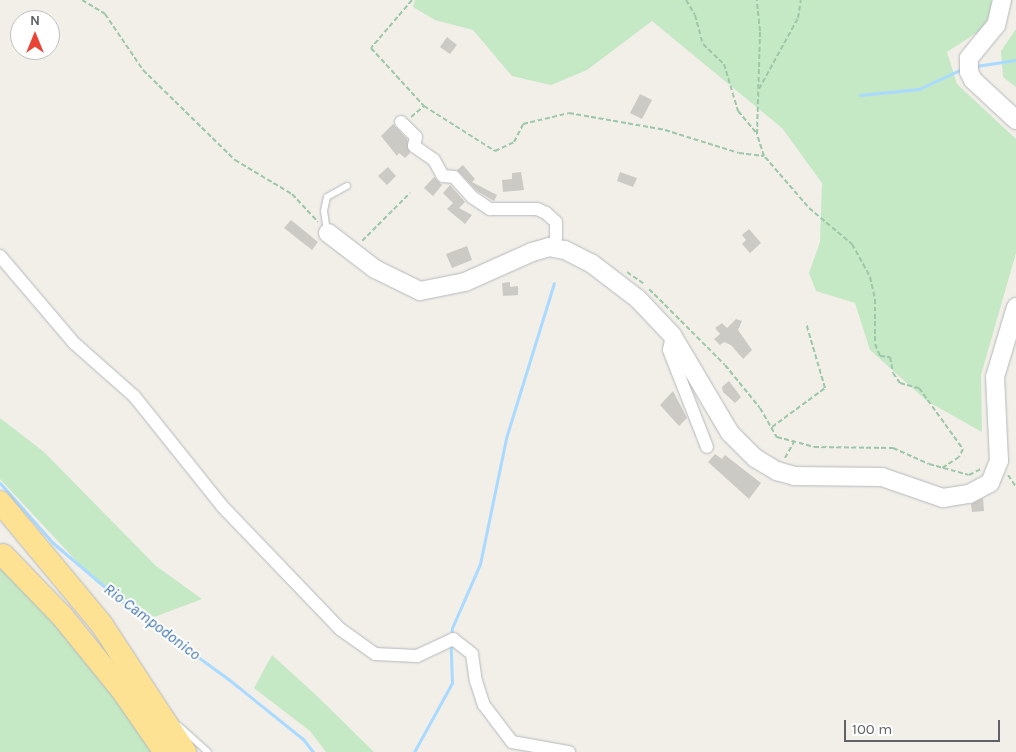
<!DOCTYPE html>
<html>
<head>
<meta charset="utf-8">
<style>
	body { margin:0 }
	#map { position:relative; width:1016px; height:752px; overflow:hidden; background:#f1efe8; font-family:Karla,sans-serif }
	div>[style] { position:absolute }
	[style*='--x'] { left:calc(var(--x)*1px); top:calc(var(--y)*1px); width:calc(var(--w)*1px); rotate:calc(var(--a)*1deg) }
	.green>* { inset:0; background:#c5e8c5 }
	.stream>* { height:3px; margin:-1.5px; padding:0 1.5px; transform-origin:1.5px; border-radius:1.5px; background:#aadaff }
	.building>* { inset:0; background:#cccac5 }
	.path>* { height:2px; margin-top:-1px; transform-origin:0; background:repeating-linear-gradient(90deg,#9cc7a9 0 5px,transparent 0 7.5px) }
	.roads { filter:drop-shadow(0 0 1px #b5b8bc) drop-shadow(0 0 1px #b5b8bc) }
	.lane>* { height:6px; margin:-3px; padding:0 3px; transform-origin:3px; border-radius:3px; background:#fff }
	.street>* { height:12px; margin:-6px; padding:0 6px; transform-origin:6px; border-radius:6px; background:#fff }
	.secondary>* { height:18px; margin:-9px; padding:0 9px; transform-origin:9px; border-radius:9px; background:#fff }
	.highway>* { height:22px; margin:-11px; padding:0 11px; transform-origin:11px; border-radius:11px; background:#fde293 }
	span { translate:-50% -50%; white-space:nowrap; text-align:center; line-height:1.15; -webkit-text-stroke:4px #fff; paint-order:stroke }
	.water-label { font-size:16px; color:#4174aa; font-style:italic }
	.north { position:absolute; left:10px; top:10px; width:50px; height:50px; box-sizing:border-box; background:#fff; border:1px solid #bfc1c3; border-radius:50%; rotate:0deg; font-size:14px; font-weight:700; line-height:20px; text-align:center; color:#5f6368 }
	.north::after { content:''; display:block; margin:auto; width:18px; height:22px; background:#ea4335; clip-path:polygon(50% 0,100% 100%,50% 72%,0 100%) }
	.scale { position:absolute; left:844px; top:720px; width:156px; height:22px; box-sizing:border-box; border:2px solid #5f6368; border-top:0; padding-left:6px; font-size:15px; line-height:18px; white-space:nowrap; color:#5f6368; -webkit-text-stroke:4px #fff; paint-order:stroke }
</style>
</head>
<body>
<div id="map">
	<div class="green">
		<div style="clip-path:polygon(415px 0,992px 0,987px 26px,947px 52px,957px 84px,1016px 139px,1016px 253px,981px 375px,982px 432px,927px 401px,870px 350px,855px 303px,816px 291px,809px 273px,820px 242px,822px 183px,782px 128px,652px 21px,587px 70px,551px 85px,512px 76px,473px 30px,435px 20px,413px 7px)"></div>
		<div style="clip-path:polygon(1016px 29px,1016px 87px,1003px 77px,1001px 51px)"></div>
		<div style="clip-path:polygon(0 418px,44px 452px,156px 566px,202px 599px,149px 619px,96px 582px,0 479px)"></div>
		<div style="clip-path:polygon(0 564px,92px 666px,158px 752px,0 752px)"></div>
		<div style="clip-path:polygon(272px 655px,317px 696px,374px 752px,326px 752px,310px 731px,254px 688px)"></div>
	</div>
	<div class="stream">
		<div style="--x:976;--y:66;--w:40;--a:-8.5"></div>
		<div style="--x:860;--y:95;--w:59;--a:-5.8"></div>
		<div style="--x:919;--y:89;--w:47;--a:-24.9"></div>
		<div style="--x:0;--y:483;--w:80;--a:48.5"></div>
		<div style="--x:53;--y:543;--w:96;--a:40.3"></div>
		<div style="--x:126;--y:605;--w:125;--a:35.9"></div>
		<div style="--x:227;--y:678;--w:97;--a:38.8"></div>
		<div style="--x:303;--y:739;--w:16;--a:52"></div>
		<div style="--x:451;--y:636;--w:8;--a:-83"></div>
		<div style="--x:452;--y:628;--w:70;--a:-66.4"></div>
		<div style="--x:480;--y:564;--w:129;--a:-78.3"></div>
		<div style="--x:506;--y:438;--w:162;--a:-72.8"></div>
		<div style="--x:414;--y:752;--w:79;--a:-61.2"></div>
		<div style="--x:452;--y:683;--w:38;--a:-92"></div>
	</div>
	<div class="building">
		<div style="clip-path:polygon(447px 37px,457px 45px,450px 54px,440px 47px)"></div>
		<div style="clip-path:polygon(640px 94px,652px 100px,642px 119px,630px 113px)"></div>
		<div style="clip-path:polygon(393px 124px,407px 139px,410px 153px,405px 158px,399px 153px,397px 156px,381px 136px)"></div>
		<div style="clip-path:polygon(463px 165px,475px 179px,472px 182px,497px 195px,494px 201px,477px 191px,457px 170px)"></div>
		<div style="clip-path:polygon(388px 167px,396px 176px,387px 185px,378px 176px)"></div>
		<div style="clip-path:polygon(521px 172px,524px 190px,503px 192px,502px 180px,512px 179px,512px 173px)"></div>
		<div style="clip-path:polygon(620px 172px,637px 178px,633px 187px,617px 181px)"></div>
		<div style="clip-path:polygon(434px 177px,442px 185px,433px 196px,424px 188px)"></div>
		<div style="clip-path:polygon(450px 185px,465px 202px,459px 208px,472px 215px,465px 224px,447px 209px,453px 203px,443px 193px)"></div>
		<div style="clip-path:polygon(291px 220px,318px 242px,312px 250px,284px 228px)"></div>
		<div style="clip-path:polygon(749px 229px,761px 243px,750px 253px,742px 244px,746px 240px,742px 235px)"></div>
		<div style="clip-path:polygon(467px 246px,472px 260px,452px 268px,446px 254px)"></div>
		<div style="clip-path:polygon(510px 282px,510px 287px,518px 286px,518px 295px,503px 296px,502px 283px)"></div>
		<div style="clip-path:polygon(736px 319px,742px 321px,738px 330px,752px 350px,743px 359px,731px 345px,724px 342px,720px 345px,714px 339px,720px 334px,715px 328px,722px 323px,727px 328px)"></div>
		<div style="clip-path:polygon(729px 381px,741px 397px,735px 403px,723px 392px,722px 387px)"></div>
		<div style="clip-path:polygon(673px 391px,687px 418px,679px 426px,660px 405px)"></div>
		<div style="clip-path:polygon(715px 454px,722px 459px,725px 455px,761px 483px,749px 499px,708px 462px)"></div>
		<div style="clip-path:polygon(983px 498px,984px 511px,972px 512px,971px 504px)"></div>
	</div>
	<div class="path">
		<div style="--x:82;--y:0;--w:27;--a:31"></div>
		<div style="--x:105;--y:14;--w:68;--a:55.8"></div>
		<div style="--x:143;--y:70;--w:129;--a:44.4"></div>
		<div style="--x:235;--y:160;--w:66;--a:30.8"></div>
		<div style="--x:292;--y:194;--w:38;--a:47"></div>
		<div style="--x:412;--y:0;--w:63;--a:130.5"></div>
		<div style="--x:371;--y:48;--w:79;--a:47.6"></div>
		<div style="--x:686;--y:0;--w:17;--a:59"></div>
		<div style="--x:695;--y:15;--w:30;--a:75"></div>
		<div style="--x:703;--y:44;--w:29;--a:44"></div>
		<div style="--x:724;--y:64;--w:49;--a:73.4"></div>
		<div style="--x:738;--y:111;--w:30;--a:50"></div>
		<div style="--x:759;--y:89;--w:81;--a:-61.2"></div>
		<div style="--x:798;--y:18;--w:18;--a:-81"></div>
		<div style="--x:411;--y:117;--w:17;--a:-40"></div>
		<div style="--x:424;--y:106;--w:84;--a:32.4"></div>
		<div style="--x:495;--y:151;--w:21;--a:-25"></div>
		<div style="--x:514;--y:142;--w:20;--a:-63"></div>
		<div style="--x:523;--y:124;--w:47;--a:-13.4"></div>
		<div style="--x:569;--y:113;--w:97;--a:10"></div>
		<div style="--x:665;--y:130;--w:77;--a:17.3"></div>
		<div style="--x:739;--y:153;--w:25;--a:7"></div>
		<div style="--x:764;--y:156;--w:23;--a:-108"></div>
		<div style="--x:757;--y:134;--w:103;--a:-88.3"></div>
		<div style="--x:760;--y:31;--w:31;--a:-96"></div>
		<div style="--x:765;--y:157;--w:67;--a:49.2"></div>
		<div style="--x:809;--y:208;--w:56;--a:39.9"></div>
		<div style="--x:852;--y:244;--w:38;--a:61"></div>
		<div style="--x:870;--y:277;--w:23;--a:77"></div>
		<div style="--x:875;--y:299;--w:45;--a:90"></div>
		<div style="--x:875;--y:344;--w:13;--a:67"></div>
		<div style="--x:880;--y:356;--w:10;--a:6"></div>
		<div style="--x:890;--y:357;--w:16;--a:79"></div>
		<div style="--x:893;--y:373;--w:12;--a:55"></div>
		<div style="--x:900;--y:383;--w:20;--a:15"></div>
		<div style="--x:919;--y:388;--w:75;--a:54.2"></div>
		<div style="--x:963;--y:449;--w:9;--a:117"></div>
		<div style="--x:959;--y:457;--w:20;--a:147"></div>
		<div style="--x:362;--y:241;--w:68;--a:-45"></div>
		<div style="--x:627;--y:272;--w:21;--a:35"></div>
		<div style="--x:649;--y:289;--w:107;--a:45"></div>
		<div style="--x:725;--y:365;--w:55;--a:50.9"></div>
		<div style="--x:760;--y:408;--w:34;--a:60"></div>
		<div style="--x:777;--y:437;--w:38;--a:15"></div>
		<div style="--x:814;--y:447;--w:79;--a:0.7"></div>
		<div style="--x:893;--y:448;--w:39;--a:24"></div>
		<div style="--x:929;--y:464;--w:41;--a:15.4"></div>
		<div style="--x:969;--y:475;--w:13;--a:-27"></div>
		<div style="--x:772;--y:427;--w:66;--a:-36.3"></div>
		<div style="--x:825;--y:388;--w:68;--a:-106.3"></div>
		<div style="--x:785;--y:458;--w:18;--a:-61"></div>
		<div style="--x:1008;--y:475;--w:14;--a:56"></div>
	</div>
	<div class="roads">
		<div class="lane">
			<div style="--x:327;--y:232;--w:21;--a:-98"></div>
			<div style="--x:324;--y:211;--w:14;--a:-78"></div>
			<div style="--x:327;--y:197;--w:23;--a:-29"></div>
			<div style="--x:179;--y:726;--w:39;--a:42"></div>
		</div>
		<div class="street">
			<div style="--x:401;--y:122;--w:21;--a:45"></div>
			<div style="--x:416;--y:137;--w:9;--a:103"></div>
			<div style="--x:414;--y:146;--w:24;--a:35"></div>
			<div style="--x:434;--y:160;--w:18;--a:61"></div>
			<div style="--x:443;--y:176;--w:11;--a:5"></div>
			<div style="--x:454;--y:177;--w:27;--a:48"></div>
			<div style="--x:472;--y:197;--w:22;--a:34"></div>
			<div style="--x:490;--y:209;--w:47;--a:0"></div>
			<div style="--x:537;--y:209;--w:10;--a:24"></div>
			<div style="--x:546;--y:213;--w:13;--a:42"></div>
			<div style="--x:556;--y:222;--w:16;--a:90"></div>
			<div style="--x:0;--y:256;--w:114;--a:49.6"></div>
			<div style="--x:74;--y:343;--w:80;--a:41.5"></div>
			<div style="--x:134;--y:396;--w:141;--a:51.3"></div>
			<div style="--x:222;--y:506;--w:170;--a:46.2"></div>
			<div style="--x:340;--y:629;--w:43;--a:35.5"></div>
			<div style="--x:375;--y:654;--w:42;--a:2.7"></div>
			<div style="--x:417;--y:656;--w:40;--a:-25"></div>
			<div style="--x:453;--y:639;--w:24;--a:38"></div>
			<div style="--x:472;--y:654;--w:27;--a:82"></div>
			<div style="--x:476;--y:681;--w:25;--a:72"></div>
			<div style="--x:484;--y:705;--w:46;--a:52.9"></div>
			<div style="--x:512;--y:742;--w:58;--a:10"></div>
			<div style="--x:672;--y:335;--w:15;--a:101"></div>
			<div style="--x:669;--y:350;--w:104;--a:68.6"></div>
		</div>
		<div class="secondary">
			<div style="--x:1002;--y:0;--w:26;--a:103"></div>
			<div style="--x:996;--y:25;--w:43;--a:129.3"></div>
			<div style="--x:969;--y:58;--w:14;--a:90"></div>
			<div style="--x:969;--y:72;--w:9;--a:63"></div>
			<div style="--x:973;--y:80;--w:59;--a:42.9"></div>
			<div style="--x:328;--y:233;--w:59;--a:37.5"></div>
			<div style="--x:375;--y:269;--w:50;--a:26.1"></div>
			<div style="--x:420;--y:291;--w:46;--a:-11.3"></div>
			<div style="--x:465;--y:282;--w:73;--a:-24.1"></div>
			<div style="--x:532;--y:252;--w:18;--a:-16"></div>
			<div style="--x:549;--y:247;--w:16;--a:11"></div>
			<div style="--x:565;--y:250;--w:29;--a:27"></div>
			<div style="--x:591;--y:263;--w:59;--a:37.5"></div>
			<div style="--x:638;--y:299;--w:50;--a:46.6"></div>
			<div style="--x:672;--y:335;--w:114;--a:59.4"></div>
			<div style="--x:730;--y:433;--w:35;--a:45"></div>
			<div style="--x:755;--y:458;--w:26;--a:31"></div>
			<div style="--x:777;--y:471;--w:18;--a:16"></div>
			<div style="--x:794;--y:476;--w:88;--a:0.7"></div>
			<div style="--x:882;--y:477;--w:65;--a:19"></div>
			<div style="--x:943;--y:498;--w:26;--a:-9"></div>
			<div style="--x:969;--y:494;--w:24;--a:-28"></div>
			<div style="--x:990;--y:483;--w:24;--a:-68"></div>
			<div style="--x:999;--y:461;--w:84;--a:-92.7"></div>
			<div style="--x:995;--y:377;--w:73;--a:-73.3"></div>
		</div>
		<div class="highway">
			<div style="--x:0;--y:502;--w:160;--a:50.3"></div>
			<div style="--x:102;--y:625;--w:152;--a:56.8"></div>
			<div style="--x:3;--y:555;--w:85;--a:46"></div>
			<div style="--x:62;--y:616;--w:95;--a:51"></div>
			<div style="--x:122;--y:690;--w:75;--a:55.3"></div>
		</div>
	</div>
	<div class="water-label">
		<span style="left:152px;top:622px;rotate:37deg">Rio Campodonico</span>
	</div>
	<div class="north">N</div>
	<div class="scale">100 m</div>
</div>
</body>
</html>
